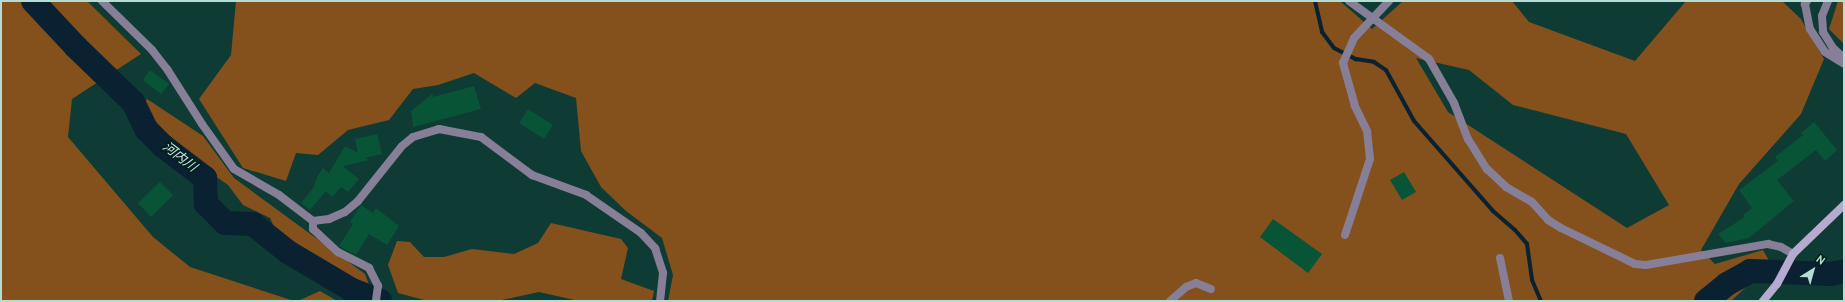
<!DOCTYPE html>
<html>
<head>
<meta charset="utf-8">
<style>
	body { margin:0 }
	#map { position:relative; width:1845px; height:302px; overflow:hidden; background:#0f3b35; font-family:Overpass,"Noto Sans JP",sans-serif }
	div>[style] { position:absolute }
	[style*='--x'] { left:calc(var(--x)*1px); top:calc(var(--y)*1px); width:calc(var(--w)*1px); rotate:calc(var(--a)*1deg) }
	.green>* { inset:0; background:#84501c }
	.stream>* { height:4px; margin:-2px; padding:0 2px; transform-origin:2px; border-radius:2px; background:#092131 }
	.river>* { height:24px; margin:-12px; padding:0 12px; transform-origin:12px; border-radius:12px; background:#092131 }
	.building>* { inset:0; background:#085437 }
	.lane>* { height:8px; margin:-4px; padding:0 4px; transform-origin:4px; border-radius:4px; background:#877f97 }
	.street>* { height:8px; margin:-4px; padding:0 4px; transform-origin:4px; border-radius:4px; background:#877f97 }
	.secondary>* { height:8px; margin:-4px; padding:0 4px; transform-origin:4px; border-radius:4px; background:#b7aad0 }
	span { translate:-50% -50%; white-space:nowrap; text-align:center; line-height:1.15; -webkit-text-stroke:4px #00211c; paint-order:stroke }
	.water-label { font-size:13px; color:#d2e4f2; font-style:italic }
	.frame { position:absolute; inset:0; border:2px solid #b7dcd4; pointer-events:none }
	.north { position:absolute; left:1793px; top:250px; width:40px; height:40px; -webkit-text-stroke:3px #00211c; paint-order:stroke; rotate:37deg; font-size:11px; font-weight:700; line-height:16px; text-align:center; color:#b7dcd4 }
	.north::after { content:''; display:block; margin:auto; width:14px; height:18px; background:#b7dcd4; clip-path:polygon(50% 0,100% 100%,50% 72%,0 100%) }
</style>
</head>
<body>
<div id="map">
	<div class="green">
		<div style="clip-path:polygon(1px 1px,87px 1px,141px 54px,72px 99px,68px 137px,153px 237px,190px 267px,294px 301px,1px 301px)"></div>
		<div style="clip-path:polygon(evenodd,236px 1px,1340px 1px,1372px 29px,1403px 1px,1512px 1px,1529px 22px,1635px 61px,1686px 1px,1782px 1px,1801px 19px,1824px 59px,1801px 114px,1739px 184px,1701px 250px,1715px 264px,1763px 250px,1771px 264px,1731px 301px,668px 301px,673px 275px,662px 238px,626px 211px,601px 187px,581px 151px,576px 98px,535px 83px,516px 98px,474px 73px,438px 85px,413px 89px,389px 120px,348px 130px,318px 155px,296px 153px,286px 181px,243px 168px,199px 99px,231px 55px,236px 1px,1416px 58px,1469px 70px,1513px 105px,1626px 134px,1669px 205px,1627px 228px,1448px 112px,1416px 58px)"></div>
		<div style="clip-path:polygon(1838px 1px,1844px 1px,1844px 44px,1829px 29px)"></div>
		<div style="clip-path:polygon(147px 99px,203px 136px,234px 178px,365px 274px,369px 285px,346px 281px,280px 240px,270px 218px,243px 205px,228px 185px,161px 138px,142px 106px)"></div>
		<div style="clip-path:polygon(551px 223px,621px 239px,628px 248px,621px 279px,654px 291px,652px 301px,579px 301px,539px 292px,497px 301px,428px 301px,398px 293px,388px 265px,397px 241px,410px 242px,424px 257px,444px 257px,472px 249px,514px 254px,538px 243px)"></div>
		<div style="clip-path:polygon(320px 291px,337px 301px,298px 301px)"></div>
	</div>
	<div class="stream">
		<div style="--x:1315;--y:1;--w:32;--a:77"></div>
		<div style="--x:1322;--y:32;--w:20;--a:53"></div>
		<div style="--x:1334;--y:48;--w:25;--a:27"></div>
		<div style="--x:1356;--y:59;--w:18;--a:9"></div>
		<div style="--x:1374;--y:62;--w:14;--a:34"></div>
		<div style="--x:1386;--y:70;--w:58;--a:61.2"></div>
		<div style="--x:1414;--y:121;--w:120;--a:48.7"></div>
		<div style="--x:1493;--y:211;--w:29;--a:41"></div>
		<div style="--x:1515;--y:230;--w:18;--a:49"></div>
		<div style="--x:1527;--y:244;--w:36;--a:82"></div>
		<div style="--x:1532;--y:280;--w:23;--a:67"></div>
	</div>
	<div class="river">
		<div style="--x:33;--y:1;--w:63;--a:46.9"></div>
		<div style="--x:76;--y:47;--w:79;--a:44"></div>
		<div style="--x:133;--y:102;--w:30;--a:64"></div>
		<div style="--x:146;--y:129;--w:24;--a:45"></div>
		<div style="--x:163;--y:146;--w:53;--a:37.3"></div>
		<div style="--x:205;--y:178;--w:26;--a:88"></div>
		<div style="--x:206;--y:204;--w:27;--a:45"></div>
		<div style="--x:225;--y:223;--w:28;--a:2"></div>
		<div style="--x:253;--y:224;--w:45;--a:38.7"></div>
		<div style="--x:288;--y:252;--w:74;--a:30.7"></div>
		<div style="--x:352;--y:290;--w:30;--a:21"></div>
		<div style="--x:1706;--y:301;--w:27;--a:-39"></div>
		<div style="--x:1727;--y:284;--w:26;--a:-29"></div>
		<div style="--x:1750;--y:271;--w:81;--a:2.1"></div>
		<div style="--x:1831;--y:274;--w:13;--a:-13"></div>
	</div>
	<div class="building">
		<div style="clip-path:polygon(150px 70px,169px 84px,161px 94px,143px 80px)"></div>
		<div style="clip-path:polygon(474px 86px,481px 109px,413px 127px,411px 111px,432px 94px,433px 97px)"></div>
		<div style="clip-path:polygon(528px 109px,553px 125px,544px 139px,519px 123px)"></div>
		<div style="clip-path:polygon(1814px 122px,1837px 150px,1825px 161px,1816px 150px,1777px 180px,1794px 201px,1749px 238px,1726px 243px,1718px 234px,1745px 217px,1743px 215px,1752px 208px,1739px 190px,1778px 161px,1775px 157px,1803px 135px,1801px 133px)"></div>
		<div style="clip-path:polygon(377px 134px,382px 154px,365px 158px,369px 160px,343px 166px,359px 179px,348px 192px,341px 187px,332px 197px,326px 191px,310px 210px,301px 203px,314px 187px,317px 177px,323px 168px,329px 173px,345px 146px,358px 153px,355px 139px)"></div>
		<div style="clip-path:polygon(1404px 172px,1416px 192px,1402px 200px,1390px 180px)"></div>
		<div style="clip-path:polygon(160px 182px,173px 195px,151px 217px,138px 203px)"></div>
		<div style="clip-path:polygon(361px 205px,373px 213px,376px 208px,399px 226px,387px 245px,369px 234px,356px 255px,339px 246px,353px 224px,350px 222px)"></div>
		<div style="clip-path:polygon(1273px 219px,1322px 254px,1308px 273px,1260px 237px)"></div>
	</div>
	<div class="lane">
		<div style="--x:1807;--y:1;--w:4;--a:124"></div>
		<div style="--x:1805;--y:4;--w:25;--a:79"></div>
		<div style="--x:1810;--y:29;--w:27;--a:57"></div>
		<div style="--x:1825;--y:52;--w:22;--a:32"></div>
		<div style="--x:1828;--y:1;--w:16;--a:112"></div>
		<div style="--x:1822;--y:16;--w:16;--a:86"></div>
		<div style="--x:1823;--y:32;--w:19;--a:58"></div>
		<div style="--x:1833;--y:48;--w:15;--a:42"></div>
		<div style="--x:1345;--y:235;--w:80;--a:-71.8"></div>
		<div style="--x:1370;--y:159;--w:28;--a:-96"></div>
		<div style="--x:1367;--y:131;--w:28;--a:-116"></div>
		<div style="--x:1355;--y:106;--w:45;--a:-105.6"></div>
		<div style="--x:1343;--y:63;--w:27;--a:-66"></div>
		<div style="--x:1354;--y:38;--w:51;--a:-46.6"></div>
	</div>
	<div class="street">
		<div style="--x:102;--y:1;--w:70;--a:44.4"></div>
		<div style="--x:152;--y:50;--w:24;--a:52"></div>
		<div style="--x:167;--y:69;--w:65;--a:57.5"></div>
		<div style="--x:202;--y:124;--w:55;--a:54.6"></div>
		<div style="--x:234;--y:169;--w:52;--a:30"></div>
		<div style="--x:279;--y:195;--w:43;--a:37.4"></div>
		<div style="--x:313;--y:221;--w:16;--a:-7"></div>
		<div style="--x:329;--y:219;--w:17;--a:-24"></div>
		<div style="--x:345;--y:212;--w:17;--a:-40"></div>
		<div style="--x:358;--y:201;--w:70;--a:-51.3"></div>
		<div style="--x:402;--y:146;--w:14;--a:-39"></div>
		<div style="--x:413;--y:137;--w:27;--a:-17"></div>
		<div style="--x:439;--y:129;--w:43;--a:10.8"></div>
		<div style="--x:481;--y:137;--w:64;--a:36.7"></div>
		<div style="--x:532;--y:175;--w:58;--a:20.3"></div>
		<div style="--x:586;--y:195;--w:67;--a:34.6"></div>
		<div style="--x:641;--y:233;--w:21;--a:47"></div>
		<div style="--x:655;--y:248;--w:26;--a:72"></div>
		<div style="--x:663;--y:273;--w:28;--a:96"></div>
		<div style="--x:1349;--y:1;--w:99;--a:35.9"></div>
		<div style="--x:1429;--y:59;--w:51;--a:60.4"></div>
		<div style="--x:1454;--y:103;--w:39;--a:69"></div>
		<div style="--x:1468;--y:139;--w:36;--a:58"></div>
		<div style="--x:1487;--y:169;--w:26;--a:43"></div>
		<div style="--x:1506;--y:187;--w:30;--a:30"></div>
		<div style="--x:1532;--y:202;--w:24;--a:48"></div>
		<div style="--x:1548;--y:220;--w:15;--a:32"></div>
		<div style="--x:1561;--y:228;--w:82;--a:25.9"></div>
		<div style="--x:1635;--y:264;--w:11;--a:5"></div>
		<div style="--x:1646;--y:265;--w:124;--a:-9.8"></div>
		<div style="--x:1768;--y:244;--w:13;--a:13"></div>
		<div style="--x:1781;--y:247;--w:14;--a:30"></div>
		<div style="--x:313;--y:221;--w:8;--a:90"></div>
		<div style="--x:313;--y:229;--w:34;--a:43"></div>
		<div style="--x:338;--y:252;--w:35;--a:27"></div>
		<div style="--x:369;--y:268;--w:20;--a:63"></div>
		<div style="--x:378;--y:286;--w:15;--a:98"></div>
		<div style="--x:1500;--y:258;--w:44;--a:78.2"></div>
		<div style="--x:1170;--y:301;--w:21;--a:-41"></div>
		<div style="--x:1186;--y:287;--w:11;--a:-22"></div>
		<div style="--x:1196;--y:283;--w:16;--a:22"></div>
	</div>
	<div class="secondary">
		<div style="--x:1763;--y:301;--w:22;--a:-51"></div>
		<div style="--x:1777;--y:284;--w:34;--a:-62"></div>
		<div style="--x:1793;--y:254;--w:71;--a:-43.9"></div>
	</div>
	<div class="water-label">
		<span style="left:179px;top:158px;rotate:38deg">河内川</span>
	</div>
	<div class="frame"></div>
	<div class="north">N</div>
</div>
</body>
</html>
